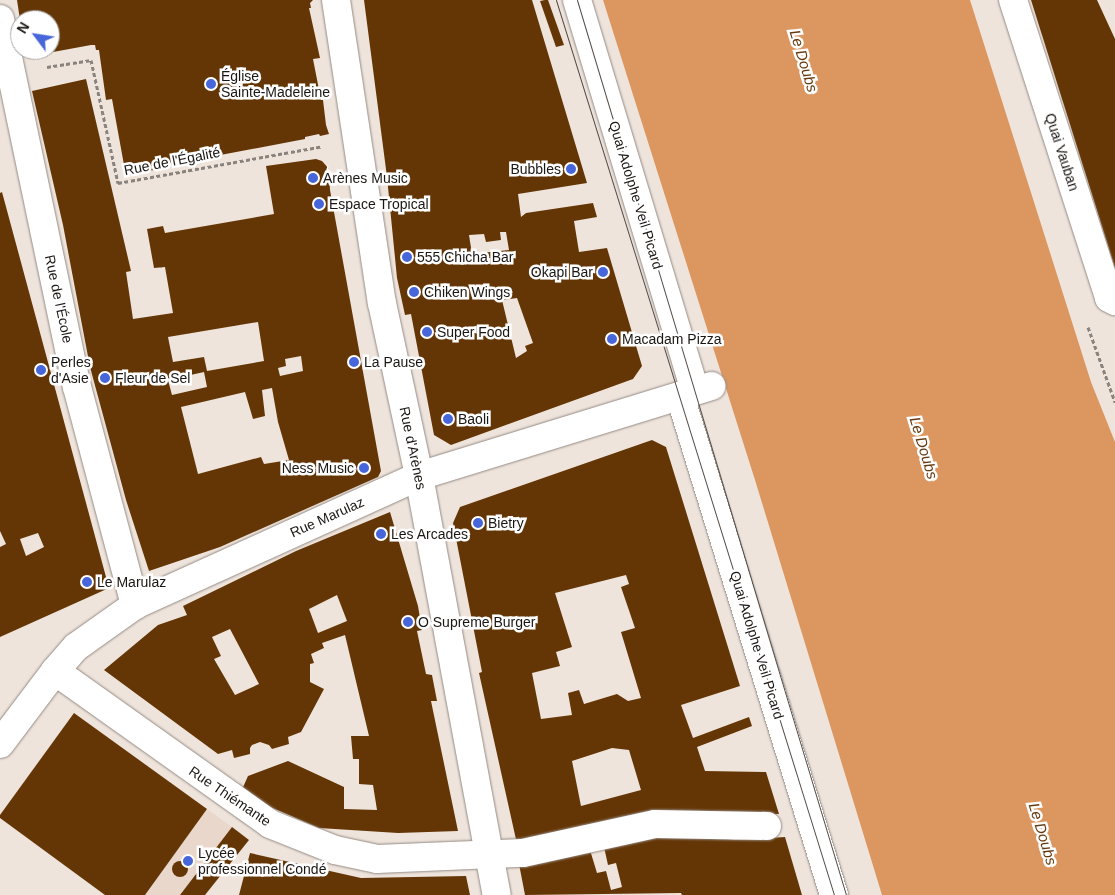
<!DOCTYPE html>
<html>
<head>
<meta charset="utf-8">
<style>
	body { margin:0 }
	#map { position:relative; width:1115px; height:895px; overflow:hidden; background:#eee4dc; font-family:Helvetica,sans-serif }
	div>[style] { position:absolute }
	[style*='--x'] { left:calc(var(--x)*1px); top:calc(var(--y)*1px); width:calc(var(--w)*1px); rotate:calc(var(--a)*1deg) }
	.built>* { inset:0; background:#e9d7cb }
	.water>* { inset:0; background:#dc9760 }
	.building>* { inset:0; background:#653605 }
	.round { border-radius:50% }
	.path>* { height:3px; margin-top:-1.5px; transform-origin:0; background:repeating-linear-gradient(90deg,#89827d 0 4px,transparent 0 6.5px) }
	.roads { filter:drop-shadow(0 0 1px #948a83) drop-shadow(0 0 1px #948a83) }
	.street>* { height:28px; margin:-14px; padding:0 14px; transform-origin:14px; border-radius:14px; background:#fff }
	.tram>* { height:1px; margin:-0.5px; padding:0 0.5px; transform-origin:0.5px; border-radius:0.5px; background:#534d49 }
	.dots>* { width:14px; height:14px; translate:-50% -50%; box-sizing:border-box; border:2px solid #fff; border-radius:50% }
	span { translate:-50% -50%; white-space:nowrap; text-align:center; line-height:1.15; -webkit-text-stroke:5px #fff; paint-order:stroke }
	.poi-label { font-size:14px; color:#1a1614 }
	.left { translate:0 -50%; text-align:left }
	.right { translate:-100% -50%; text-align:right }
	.street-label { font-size:14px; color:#1a1614 }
	.water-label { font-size:15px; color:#66380d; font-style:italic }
	.north { position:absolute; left:10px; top:10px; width:50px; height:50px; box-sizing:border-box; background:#fff; border:1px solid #a3a2a1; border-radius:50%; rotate:301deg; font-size:14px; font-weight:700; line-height:20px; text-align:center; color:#1a1614 }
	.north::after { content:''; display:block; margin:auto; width:18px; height:22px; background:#4766d9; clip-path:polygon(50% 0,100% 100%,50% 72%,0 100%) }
</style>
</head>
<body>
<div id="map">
	<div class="built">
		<div style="clip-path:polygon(207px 809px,232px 827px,180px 895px,145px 895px)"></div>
	</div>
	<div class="water">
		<div style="clip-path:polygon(603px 0,970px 0,1091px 382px,1115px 442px,1115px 895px,882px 895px,755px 480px)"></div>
	</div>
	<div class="building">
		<div style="clip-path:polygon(17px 0,313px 0,310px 3px,311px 8px,309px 8px,320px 58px,313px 59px,321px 100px,323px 100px,326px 125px,329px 134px,320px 136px,319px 134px,305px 137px,305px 139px,157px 167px,158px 170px,135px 171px,136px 173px,126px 176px,112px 99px,106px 100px,99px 50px,96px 50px,95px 45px,91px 45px,26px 57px,25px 50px,50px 50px,50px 20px,20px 20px)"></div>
		<div style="clip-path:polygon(evenodd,364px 0,532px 0,587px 183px,518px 194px,521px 217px,526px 213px,593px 203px,597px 217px,574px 221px,579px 252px,607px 248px,642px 366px,633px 379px,451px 445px,434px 435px,411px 314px,405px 315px,397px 278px,387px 177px,364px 0,500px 232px,506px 232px,509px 250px,472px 254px,469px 235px,484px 234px,486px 242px,501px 240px,500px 232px,364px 0,517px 298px,533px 343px,525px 346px,527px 351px,516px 358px,502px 300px,517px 298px)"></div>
		<div style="clip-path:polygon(545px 0,548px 0,564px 45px,556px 47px,540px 1px)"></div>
		<div style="clip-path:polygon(1031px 0,1097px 0,1115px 39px,1115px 268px)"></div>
		<div style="clip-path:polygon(evenodd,86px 79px,131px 271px,126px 272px,133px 319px,173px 313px,165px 267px,154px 268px,147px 229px,163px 226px,165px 233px,274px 214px,266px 166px,316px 159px,322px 161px,329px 169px,330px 190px,381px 471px,378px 477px,220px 547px,149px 571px,126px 500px,90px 367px,63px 225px,32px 91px,86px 79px,258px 322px,264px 361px,207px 371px,204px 357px,173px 362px,168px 337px,258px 322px,86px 79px,301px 356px,303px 371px,280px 376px,278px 368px,286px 366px,285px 359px,301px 356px,86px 79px,204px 372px,207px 387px,172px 395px,168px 380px,204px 372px,86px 79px,272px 388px,278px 422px,289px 460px,264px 464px,261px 457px,198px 474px,181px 407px,245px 392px,253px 419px,265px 416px,262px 390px,272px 388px)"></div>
		<div style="clip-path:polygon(evenodd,2px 192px,109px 588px,0 637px,0 547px,6px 544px,0 531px,0 193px,2px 192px,38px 533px,44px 547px,26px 556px,20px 539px,38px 533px)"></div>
		<div style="clip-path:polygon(evenodd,652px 440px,666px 447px,740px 686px,681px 705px,693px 738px,749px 717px,752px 726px,697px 747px,705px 771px,766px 772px,779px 814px,655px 814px,517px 844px,479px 673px,482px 672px,453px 523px,460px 507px,652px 440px,626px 575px,629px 584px,621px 587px,635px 628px,621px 632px,641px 698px,628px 701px,617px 694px,584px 704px,579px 690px,568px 693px,572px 715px,541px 719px,532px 673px,560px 666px,556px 652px,572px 647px,555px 593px,626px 575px,652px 440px,612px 748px,629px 750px,641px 790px,581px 806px,572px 761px,612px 748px)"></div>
		<div style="clip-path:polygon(evenodd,390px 512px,418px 606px,422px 630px,417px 631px,426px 674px,432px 675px,437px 701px,431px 701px,458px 831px,398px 833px,319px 828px,240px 794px,248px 776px,288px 761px,344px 787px,344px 809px,377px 810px,373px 785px,359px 784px,359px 759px,353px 759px,351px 736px,369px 736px,345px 635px,322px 643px,324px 648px,311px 654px,314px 663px,310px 664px,310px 682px,324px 689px,301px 732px,288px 737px,289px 744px,272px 749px,269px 745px,260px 742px,252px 745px,250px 748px,250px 754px,234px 758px,232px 750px,218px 754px,104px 670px,158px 625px,187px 615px,183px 606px,296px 551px,390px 512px,337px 595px,347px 621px,318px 633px,309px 609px,337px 595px,390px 512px,230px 629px,259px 684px,235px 695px,214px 659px,221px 656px,212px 637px,230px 629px)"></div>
		<div style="clip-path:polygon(74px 713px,207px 809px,145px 895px,105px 895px,0 818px,0 815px)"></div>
		<div style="clip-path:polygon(232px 827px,249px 840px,205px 895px,180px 895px)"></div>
		<div style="clip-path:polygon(681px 831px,735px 840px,785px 837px,802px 895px,682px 895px,681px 893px,525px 895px,519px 864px,590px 850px,597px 873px,606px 871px,611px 890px,622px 887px,616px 863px,608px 865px,604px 847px)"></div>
		<div style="clip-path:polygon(250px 853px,361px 878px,466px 876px,470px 895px,239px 895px)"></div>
		<div class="round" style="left:172px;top:861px;width:16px;height:16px"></div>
	</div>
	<div class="path">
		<div style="--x:47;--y:67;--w:45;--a:-9"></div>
		<div style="--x:91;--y:60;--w:126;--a:77.6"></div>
		<div style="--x:118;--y:183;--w:208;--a:-10.2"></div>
		<div style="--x:1088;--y:327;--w:80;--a:70.2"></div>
	</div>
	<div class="roads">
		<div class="street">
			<div style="--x:336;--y:0;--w:306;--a:81.4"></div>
			<div style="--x:382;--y:303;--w:177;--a:77.9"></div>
			<div style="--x:419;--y:476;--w:426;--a:79.5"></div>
			<div style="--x:577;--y:0;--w:407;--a:73.2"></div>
			<div style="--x:1013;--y:0;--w:313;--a:72.1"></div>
			<div style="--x:1109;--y:298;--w:7;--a:27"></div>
			<div style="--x:0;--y:19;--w:376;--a:78.2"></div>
			<div style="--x:77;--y:387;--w:226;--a:75.1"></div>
			<div style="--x:680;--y:396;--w:522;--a:72.85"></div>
			<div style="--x:55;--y:671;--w:264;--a:35.4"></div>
			<div style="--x:270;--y:824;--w:70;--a:21.8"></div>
			<div style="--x:335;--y:850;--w:43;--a:12.1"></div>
			<div style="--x:377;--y:859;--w:146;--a:-2.4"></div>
			<div style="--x:523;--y:853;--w:135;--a:-12.4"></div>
			<div style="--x:655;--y:824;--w:112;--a:1"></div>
			<div style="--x:0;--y:744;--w:91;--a:-53"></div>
			<div style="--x:55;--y:671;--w:32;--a:-49"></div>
			<div style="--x:76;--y:647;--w:72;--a:-35.4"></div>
			<div style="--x:135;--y:605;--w:312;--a:-24.4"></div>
			<div style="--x:419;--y:476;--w:306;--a:-17.1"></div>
		</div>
	</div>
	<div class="tram">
		<div style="--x:556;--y:0;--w:937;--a:72.74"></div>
		<div style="--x:577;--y:0;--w:935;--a:73.27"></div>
	</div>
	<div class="dots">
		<div style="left:211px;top:84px;background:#4766d9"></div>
		<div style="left:571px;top:169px;background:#4766d9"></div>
		<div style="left:313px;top:178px;background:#4766d9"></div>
		<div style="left:319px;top:204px;background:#4766d9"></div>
		<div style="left:407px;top:257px;background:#4766d9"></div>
		<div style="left:603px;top:272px;background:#4766d9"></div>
		<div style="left:414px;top:292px;background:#4766d9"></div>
		<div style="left:427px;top:332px;background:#4766d9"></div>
		<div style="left:612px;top:339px;background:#4766d9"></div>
		<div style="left:354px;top:362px;background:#4766d9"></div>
		<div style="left:41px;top:370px;background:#4766d9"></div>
		<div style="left:105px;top:378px;background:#4766d9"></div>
		<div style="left:448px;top:419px;background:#4766d9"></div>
		<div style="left:364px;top:468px;background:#4766d9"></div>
		<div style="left:478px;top:523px;background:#4766d9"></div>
		<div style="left:381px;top:534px;background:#4766d9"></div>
		<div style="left:87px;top:582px;background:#4766d9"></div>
		<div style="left:408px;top:622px;background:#4766d9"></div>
		<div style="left:188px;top:861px;background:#4766d9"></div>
	</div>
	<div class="poi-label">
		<span class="left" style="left:221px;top:84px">Église<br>Sainte-Madeleine</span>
		<span class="right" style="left:561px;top:169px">Bubbles</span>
		<span class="left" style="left:323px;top:178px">Arènes Music</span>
		<span class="left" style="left:329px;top:204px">Espace Tropical</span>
		<span class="left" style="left:417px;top:257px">555 Chicha Bar</span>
		<span class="right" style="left:593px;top:272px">Okapi Bar</span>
		<span class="left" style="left:424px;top:292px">Chiken Wings</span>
		<span class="left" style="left:437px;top:332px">Super Food</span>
		<span class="left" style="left:622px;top:339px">Macadam Pizza</span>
		<span class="left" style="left:51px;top:370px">Perles<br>d'Asie</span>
		<span class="left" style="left:364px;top:362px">La Pause</span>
		<span class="left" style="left:115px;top:378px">Fleur de Sel</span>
		<span class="left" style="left:458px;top:419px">Baoli</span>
		<span class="right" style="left:354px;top:468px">Ness Music</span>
		<span class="left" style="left:488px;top:523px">Bietry</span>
		<span class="left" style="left:391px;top:534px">Les Arcades</span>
		<span class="left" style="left:97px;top:582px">Le Marulaz</span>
		<span class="left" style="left:418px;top:622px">O Supreme Burger</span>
		<span class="left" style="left:198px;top:861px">Lycée<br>professionnel Condé</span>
	</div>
	<div class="street-label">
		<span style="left:1062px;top:152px;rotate:72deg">Quai Vauban</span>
		<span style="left:172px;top:161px;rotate:-11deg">Rue de l'Égalité</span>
		<span style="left:636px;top:195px;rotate:73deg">Quai Adolphe Veil Picard</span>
		<span style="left:59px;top:299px;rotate:78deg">Rue de l'École</span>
		<span style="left:413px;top:448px;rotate:78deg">Rue d'Arènes</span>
		<span style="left:327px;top:517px;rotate:-24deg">Rue Marulaz</span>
		<span style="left:757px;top:645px;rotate:73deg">Quai Adolphe Veil Picard</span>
		<span style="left:230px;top:796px;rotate:34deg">Rue Thiémante</span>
	</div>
	<div class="water-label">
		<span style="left:804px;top:61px;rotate:73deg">Le Doubs</span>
		<span style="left:924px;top:448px;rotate:73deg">Le Doubs</span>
		<span style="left:1043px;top:834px;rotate:73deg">Le Doubs</span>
	</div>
	<div class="north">N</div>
</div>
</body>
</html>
